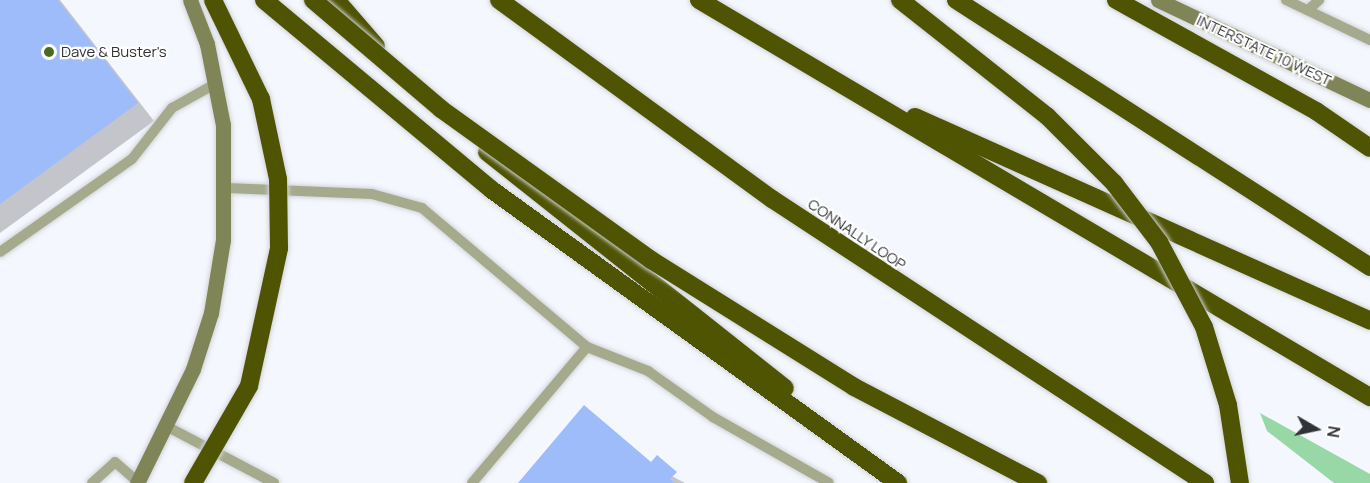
<!DOCTYPE html>
<html>
<head>
<meta charset="utf-8">
<style>
	body { margin:0 }
	#map { position:relative; width:1370px; height:483px; overflow:hidden; background:#f4f7fd; font-family:Manrope,sans-serif }
	div>[style] { position:absolute }
	[style*='--x'] { left:calc(var(--x)*1px); top:calc(var(--y)*1px); width:calc(var(--w)*1px); rotate:calc(var(--a)*1deg) }
	.forest>* { inset:0; background:#98d8a7 }
	.shadow>* { inset:0; background:#0003 }
	.building>* { inset:0; background:#9ebcfa }
	.roads { filter:drop-shadow(0 0 2px #d1d4d9) drop-shadow(0 0 2px #d1d4d9) }
	.lane>* { height:10px; margin:-5px; padding:0 5px; transform-origin:5px; border-radius:5px; background:#a6aa8c }
	.secondary>* { height:15px; margin:-7.5px; padding:0 7.5px; transform-origin:7.5px; border-radius:7.5px; background:#808558 }
	.highway>* { height:18px; margin:-9px; padding:0 9px; transform-origin:9px; border-radius:9px; background:#4f5402 }
	.bridges { filter:drop-shadow(0 0 2px #d1d4d9) drop-shadow(0 0 2px #d1d4d9) }
	.highway-bridge>* { height:18px; margin:-9px; padding:0 9px; transform-origin:9px; border-radius:9px; background:#4f5402 }
	.dots>* { width:16px; height:16px; translate:-50% -50%; box-sizing:border-box; border:3px solid #fff; border-radius:50% }
	span { translate:-50% -50%; white-space:nowrap; text-align:center; line-height:1.15; -webkit-text-stroke:4.5px #fff; paint-order:stroke }
	.street-label { font-size:15px; color:#323336 }
	.poi-label { font-size:15px; color:#323336 }
	.left { translate:0 -50%; text-align:left }
	.north { position:absolute; left:1286px; top:399px; width:60px; height:60px; -webkit-text-stroke:4px #fff; paint-order:stroke; rotate:99deg; font-size:16px; font-weight:700; line-height:24px; text-align:center; color:#323336 }
	.north::after { content:''; display:block; margin:auto; width:21px; height:27px; background:#323336; clip-path:polygon(50% 0,100% 100%,50% 72%,0 100%) }
</style>
</head>
<body>
<div id="map">
	<div class="forest">
		<div style="clip-path:polygon(1260px 413px,1370px 474px,1370px 483px,1334px 483px,1267px 431px)"></div>
	</div>
	<div class="shadow">
		<div style="clip-path:polygon(0 0,60px 0,154px 121px,0 233px)"></div>
		<div style="clip-path:polygon(651px 465px,685px 483px,520px 483px)"></div>
	</div>
	<div class="building">
		<div style="clip-path:polygon(0 0,58px 0,138px 103px,0 204px)"></div>
		<div style="clip-path:polygon(584px 405px,651px 462px,657px 455px,677px 472px,670px 479px,674px 483px,518px 483px)"></div>
	</div>
	<div class="roads">
		<div class="lane">
			<div style="--x:1286;--y:0;--w:93;--a:25.5"></div>
			<div style="--x:1308;--y:10;--w:15;--a:-42"></div>
			<div style="--x:227;--y:188;--w:145;--a:2.4"></div>
			<div style="--x:372;--y:194;--w:52;--a:15.6"></div>
			<div style="--x:422;--y:208;--w:216;--a:40.1"></div>
			<div style="--x:587;--y:347;--w:66;--a:21.5"></div>
			<div style="--x:648;--y:371;--w:80;--a:35.3"></div>
			<div style="--x:713;--y:417;--w:133;--a:29.6"></div>
			<div style="--x:0;--y:252;--w:161;--a:-35.2"></div>
			<div style="--x:132;--y:159;--w:65;--a:-51.9"></div>
			<div style="--x:172;--y:108;--w:49;--a:-29.2"></div>
			<div style="--x:168;--y:427;--w:120;--a:27.8"></div>
			<div style="--x:92;--y:483;--w:31;--a:-42"></div>
			<div style="--x:115;--y:462;--w:30;--a:41"></div>
			<div style="--x:472;--y:483;--w:178;--a:-49.8"></div>
		</div>
		<div class="secondary">
			<div style="--x:1158;--y:0;--w:234;--a:25.3"></div>
			<div style="--x:137;--y:483;--w:127;--a:-63.8"></div>
			<div style="--x:193;--y:369;--w:59;--a:-72.2"></div>
			<div style="--x:211;--y:313;--w:74;--a:-80.7"></div>
			<div style="--x:223;--y:240;--w:115;--a:-90"></div>
			<div style="--x:223;--y:125;--w:83;--a:-101.2"></div>
			<div style="--x:207;--y:44;--w:47;--a:-111.1"></div>
		</div>
		<div class="highway">
			<div style="--x:264;--y:0;--w:297;--a:39.8"></div>
			<div style="--x:492;--y:190;--w:501;--a:35.82"></div>
			<div style="--x:336;--y:0;--w:61;--a:49"></div>
			<div style="--x:499;--y:0;--w:338;--a:36.1"></div>
			<div style="--x:772;--y:199;--w:518;--a:33.26"></div>
			<div style="--x:699;--y:0;--w:780;--a:30.61"></div>
			<div style="--x:956;--y:0;--w:493;--a:32.8"></div>
			<div style="--x:1116;--y:0;--w:229;--a:29"></div>
			<div style="--x:1316;--y:111;--w:65;--a:34.4"></div>
			<div style="--x:915;--y:117;--w:499;--a:24.1"></div>
			<div style="--x:487;--y:152;--w:380;--a:38.4"></div>
		</div>
	</div>
	<div class="bridges">
		<div class="highway-bridge">
			<div style="--x:313;--y:0;--w:168;--a:40.4"></div>
			<div style="--x:441;--y:109;--w:259;--a:35.7"></div>
			<div style="--x:651;--y:260;--w:239;--a:32"></div>
			<div style="--x:854;--y:387;--w:208;--a:27.6"></div>
			<div style="--x:900;--y:0;--w:187;--a:38.3"></div>
			<div style="--x:1047;--y:116;--w:95;--a:45"></div>
			<div style="--x:1114;--y:183;--w:74;--a:52.7"></div>
			<div style="--x:1159;--y:242;--w:96;--a:62.1"></div>
			<div style="--x:1204;--y:327;--w:82;--a:72.9"></div>
			<div style="--x:1228;--y:405;--w:79;--a:81.3"></div>
			<div style="--x:193;--y:483;--w:112;--a:-60"></div>
			<div style="--x:249;--y:386;--w:141;--a:-77.7"></div>
			<div style="--x:279;--y:248;--w:69;--a:-90.8"></div>
			<div style="--x:278;--y:179;--w:82;--a:-102"></div>
			<div style="--x:261;--y:99;--w:110;--a:-115.9"></div>
		</div>
	</div>
	<div class="dots">
		<div style="left:49px;top:52px;background:#496a21"></div>
	</div>
	<div class="street-label">
		<span style="left:1264px;top:50px;rotate:25deg">INTERSTATE 10 WEST</span>
		<span style="left:857px;top:234px;rotate:34deg">CONNALLY LOOP</span>
	</div>
	<div class="poi-label">
		<span class="left" style="left:61px;top:52px">Dave &amp; Buster's</span>
	</div>
	<div class="north">N</div>
</div>
</body>
</html>
